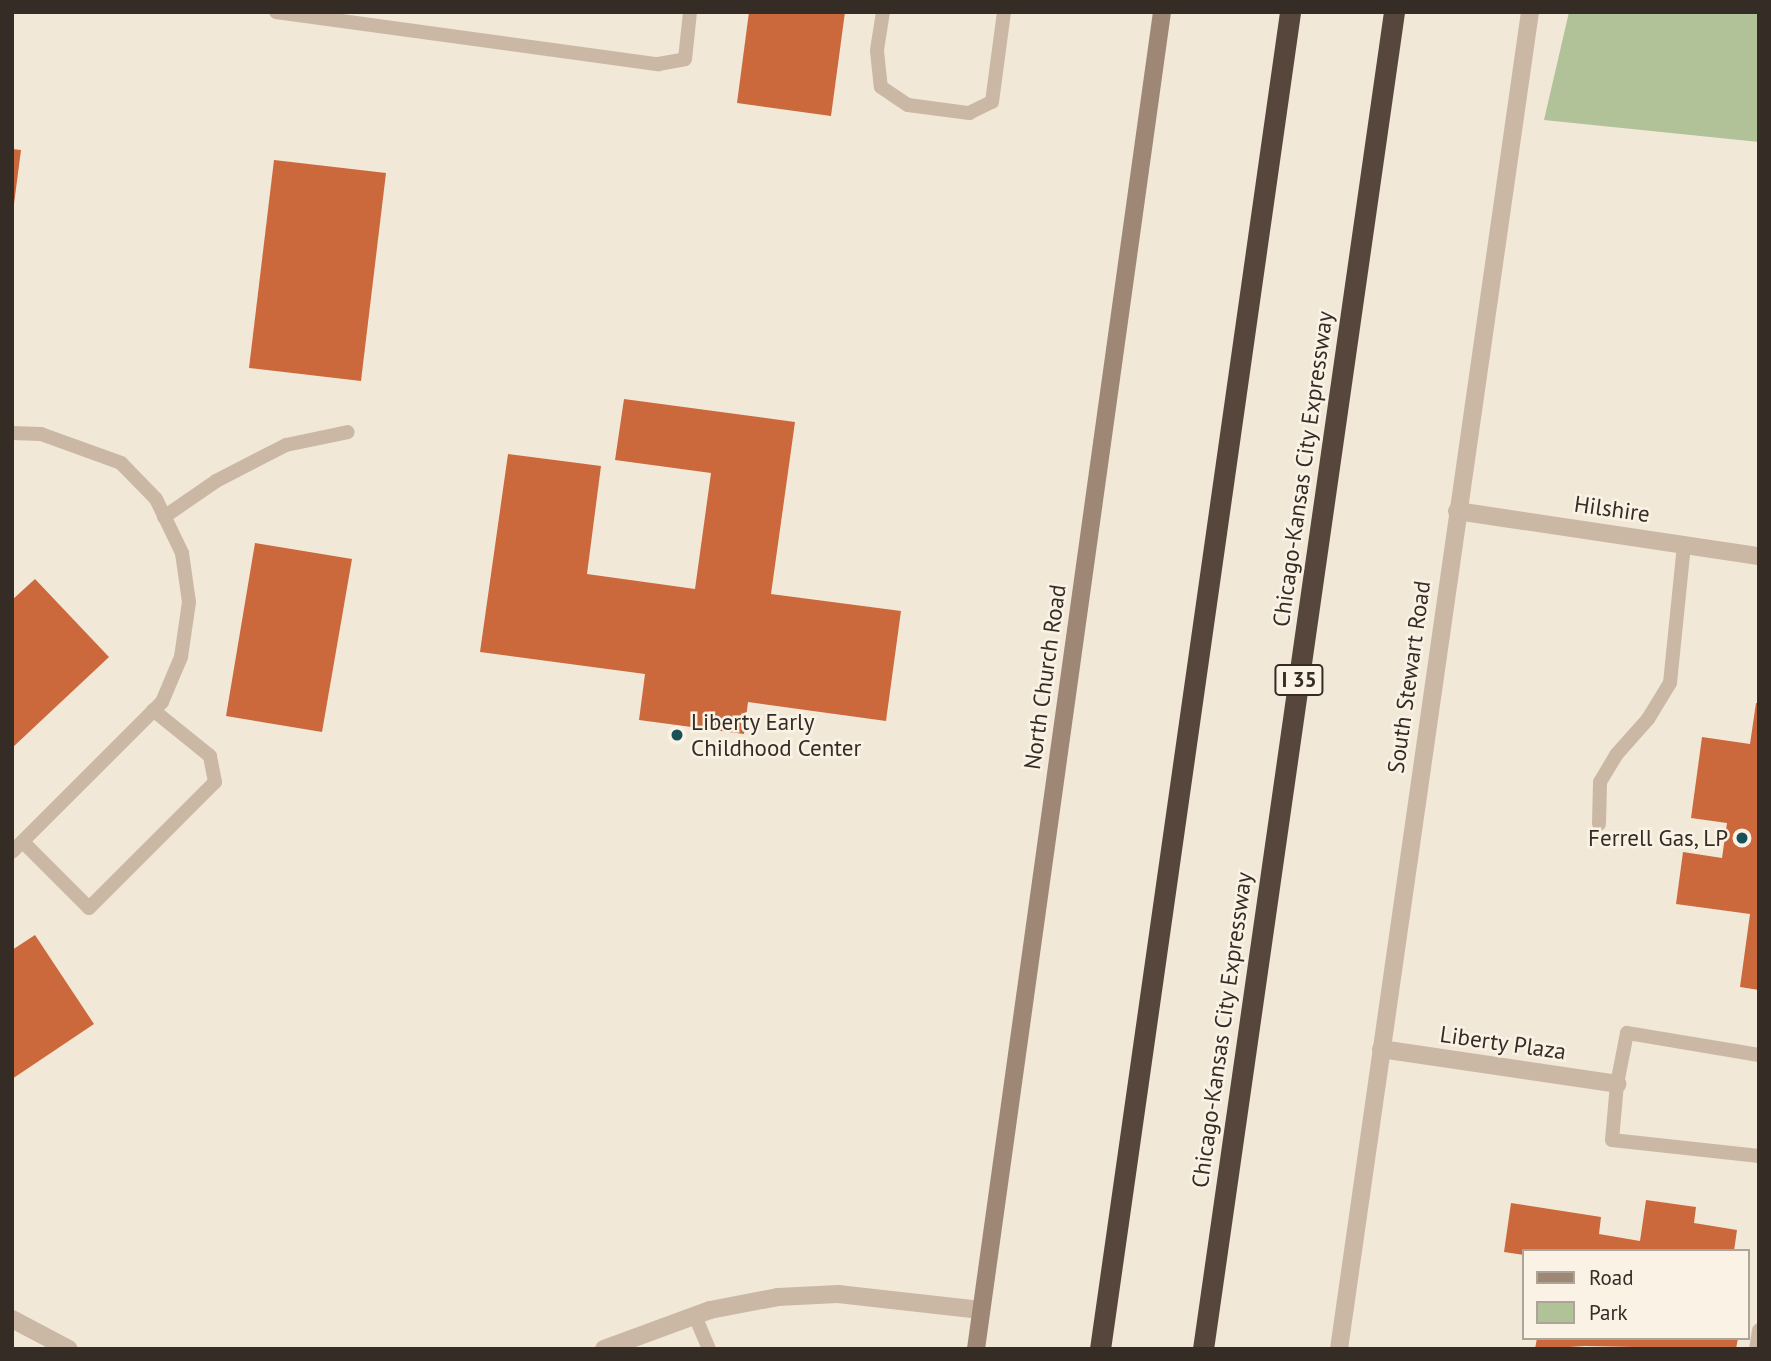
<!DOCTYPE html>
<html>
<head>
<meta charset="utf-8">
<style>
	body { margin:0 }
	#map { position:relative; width:1771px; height:1361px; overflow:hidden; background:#f2e8d8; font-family:"PT Sans",sans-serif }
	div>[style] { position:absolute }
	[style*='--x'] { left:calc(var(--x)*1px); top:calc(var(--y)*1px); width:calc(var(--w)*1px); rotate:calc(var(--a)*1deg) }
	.green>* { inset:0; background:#b1c298 }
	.building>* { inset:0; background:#cc693c }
	.service>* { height:14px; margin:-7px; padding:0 7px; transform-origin:7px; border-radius:7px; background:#cbb8a4 }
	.minor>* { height:18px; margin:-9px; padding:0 9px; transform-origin:9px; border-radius:9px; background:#cbb8a4 }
	.tertiary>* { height:18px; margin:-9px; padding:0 9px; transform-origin:9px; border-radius:9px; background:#cbb8a4 }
	.secondary>* { height:18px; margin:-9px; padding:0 9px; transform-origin:9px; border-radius:9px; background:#9f8775 }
	.motorway>* { height:21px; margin:-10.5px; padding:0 10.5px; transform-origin:10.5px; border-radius:10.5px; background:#57463c }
	.dots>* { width:19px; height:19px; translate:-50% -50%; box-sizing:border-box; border:4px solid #faf2e5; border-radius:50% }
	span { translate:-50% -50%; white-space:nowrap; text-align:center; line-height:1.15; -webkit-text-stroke:5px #faf2e5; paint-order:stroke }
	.shield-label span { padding:2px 5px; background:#faf2e5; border:2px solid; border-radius:5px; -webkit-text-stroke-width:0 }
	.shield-label { font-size:21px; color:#362c26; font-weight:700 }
	.street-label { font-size:23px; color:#362c26 }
	.poi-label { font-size:23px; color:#362c26 }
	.left { translate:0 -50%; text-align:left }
	.right { translate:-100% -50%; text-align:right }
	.frame { position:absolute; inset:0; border:14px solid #362c26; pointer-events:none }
	.legend { position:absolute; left:1522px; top:1249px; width:228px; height:91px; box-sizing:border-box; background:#faf2e5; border:2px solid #aca399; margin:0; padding:9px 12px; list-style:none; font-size:21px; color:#362c26 }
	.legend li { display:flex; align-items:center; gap:14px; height:35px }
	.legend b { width:35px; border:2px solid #aca399 }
</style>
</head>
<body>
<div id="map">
	<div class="green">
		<div style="clip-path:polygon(1569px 12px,1759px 12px,1759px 142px,1544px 120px)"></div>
	</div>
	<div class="building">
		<div style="clip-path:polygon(749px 12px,845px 12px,831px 116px,737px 103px)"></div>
		<div style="clip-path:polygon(12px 149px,21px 150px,14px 204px,12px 204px)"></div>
		<div style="clip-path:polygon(274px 160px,386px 173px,361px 381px,249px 368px)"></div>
		<div style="clip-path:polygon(624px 399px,795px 422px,771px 594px,901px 611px,886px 721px,748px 702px,744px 734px,639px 720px,645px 674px,480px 652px,508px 454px,601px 466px,587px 574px,695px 589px,711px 473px,615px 460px)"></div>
		<div style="clip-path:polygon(255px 543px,352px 559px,322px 732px,226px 716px)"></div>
		<div style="clip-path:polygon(35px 579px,109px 657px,12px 748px,12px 600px)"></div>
		<div style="clip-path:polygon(1756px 703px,1759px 703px,1759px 990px,1740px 987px,1750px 914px,1676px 904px,1683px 852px,1722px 858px,1727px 823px,1691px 818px,1702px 737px,1750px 744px)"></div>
		<div style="clip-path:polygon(35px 935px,94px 1024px,12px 1079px,12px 950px)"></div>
		<div style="clip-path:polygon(1646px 1200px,1696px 1207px,1694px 1223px,1737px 1230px,1734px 1251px,1524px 1251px,1524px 1255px,1504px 1252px,1511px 1203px,1601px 1217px,1599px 1234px,1640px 1241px)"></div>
		<div style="clip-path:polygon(1537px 1338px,1738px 1338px,1736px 1349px,1585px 1346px,1535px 1349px)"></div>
	</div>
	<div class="service">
		<div style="--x:276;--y:12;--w:386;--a:7.8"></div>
		<div style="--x:658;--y:64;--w:27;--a:-10"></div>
		<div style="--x:685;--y:59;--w:47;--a:-83.9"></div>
		<div style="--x:883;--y:12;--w:39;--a:99"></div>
		<div style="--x:877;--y:51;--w:36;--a:84"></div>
		<div style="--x:881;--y:87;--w:32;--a:34"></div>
		<div style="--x:908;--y:105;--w:62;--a:7.5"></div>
		<div style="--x:969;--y:113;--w:25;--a:-26"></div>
		<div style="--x:992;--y:102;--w:91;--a:-82.4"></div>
		<div style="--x:12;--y:433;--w:29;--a:2"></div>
		<div style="--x:41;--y:434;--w:85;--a:19.9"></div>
		<div style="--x:121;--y:463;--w:50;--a:45.8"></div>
		<div style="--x:156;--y:499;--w:60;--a:64.3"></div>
		<div style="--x:182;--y:553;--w:49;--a:81.9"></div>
		<div style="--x:189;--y:602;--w:56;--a:98.3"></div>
		<div style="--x:181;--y:657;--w:49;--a:112.9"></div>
		<div style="--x:162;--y:702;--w:212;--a:135"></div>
		<div style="--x:164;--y:517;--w:63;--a:-34.7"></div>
		<div style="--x:216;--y:481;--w:79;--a:-27.2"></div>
		<div style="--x:286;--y:445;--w:63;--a:-11.8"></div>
		<div style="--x:1599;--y:824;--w:42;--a:-88.6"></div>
		<div style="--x:1600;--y:782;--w:31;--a:-59"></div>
		<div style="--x:1616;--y:755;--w:48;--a:-48.4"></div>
		<div style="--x:1648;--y:719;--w:42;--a:-58.6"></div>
		<div style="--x:1670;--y:683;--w:140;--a:-84.2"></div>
		<div style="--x:23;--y:842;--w:93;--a:45"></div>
		<div style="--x:89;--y:908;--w:178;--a:-45"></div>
		<div style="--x:215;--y:782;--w:26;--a:-101"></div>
		<div style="--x:210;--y:756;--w:73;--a:-141.1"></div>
		<div style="--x:1759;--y:1055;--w:134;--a:-170.5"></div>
		<div style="--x:1627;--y:1033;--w:52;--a:101.1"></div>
		<div style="--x:1617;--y:1084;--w:56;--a:95.1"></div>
		<div style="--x:1612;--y:1140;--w:148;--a:6.2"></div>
		<div style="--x:695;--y:1316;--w:36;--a:67"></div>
		<div style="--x:1756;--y:1349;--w:19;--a:-81"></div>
	</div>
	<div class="minor">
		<div style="--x:1457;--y:511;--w:305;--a:8.5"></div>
		<div style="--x:1381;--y:1049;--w:239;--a:8.4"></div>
		<div style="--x:12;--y:1319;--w:64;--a:27.8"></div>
		<div style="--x:604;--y:1349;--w:113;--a:-20.2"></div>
		<div style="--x:710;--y:1310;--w:69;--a:-10.8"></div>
		<div style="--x:778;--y:1297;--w:60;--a:-2.9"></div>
		<div style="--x:838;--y:1294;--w:144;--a:6.4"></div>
	</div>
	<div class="tertiary">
		<div style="--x:1339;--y:1349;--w:1351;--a:-81.87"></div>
	</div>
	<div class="secondary">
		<div style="--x:976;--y:1349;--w:1350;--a:-82.08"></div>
	</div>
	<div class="motorway">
		<div style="--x:1100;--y:1349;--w:1350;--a:-81.91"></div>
		<div style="--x:1203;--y:1349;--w:1351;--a:-81.87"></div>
	</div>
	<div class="dots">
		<div style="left:677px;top:735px;background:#195159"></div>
		<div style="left:1742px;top:838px;background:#195159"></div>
	</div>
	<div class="shield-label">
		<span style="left:1299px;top:680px">I 35</span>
	</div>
	<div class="street-label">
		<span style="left:1303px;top:469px;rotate:-82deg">Chicago-Kansas City Expressway</span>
		<span style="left:1612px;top:509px;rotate:8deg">Hilshire</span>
		<span style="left:1045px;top:677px;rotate:-82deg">North Church Road</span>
		<span style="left:1409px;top:677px;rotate:-82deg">South Stewart Road</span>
		<span style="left:1222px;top:1030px;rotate:-82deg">Chicago-Kansas City Expressway</span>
		<span style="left:1503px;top:1043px;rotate:8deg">Liberty Plaza</span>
	</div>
	<div class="poi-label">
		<span class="left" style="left:691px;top:735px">Liberty Early<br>Childhood Center</span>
		<span class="right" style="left:1728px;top:838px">Ferrell Gas, LP</span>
	</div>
	<div class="frame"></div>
	<ul class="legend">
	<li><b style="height:9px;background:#9f8775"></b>Road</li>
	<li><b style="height:19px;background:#b1c298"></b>Park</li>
	</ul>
</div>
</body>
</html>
